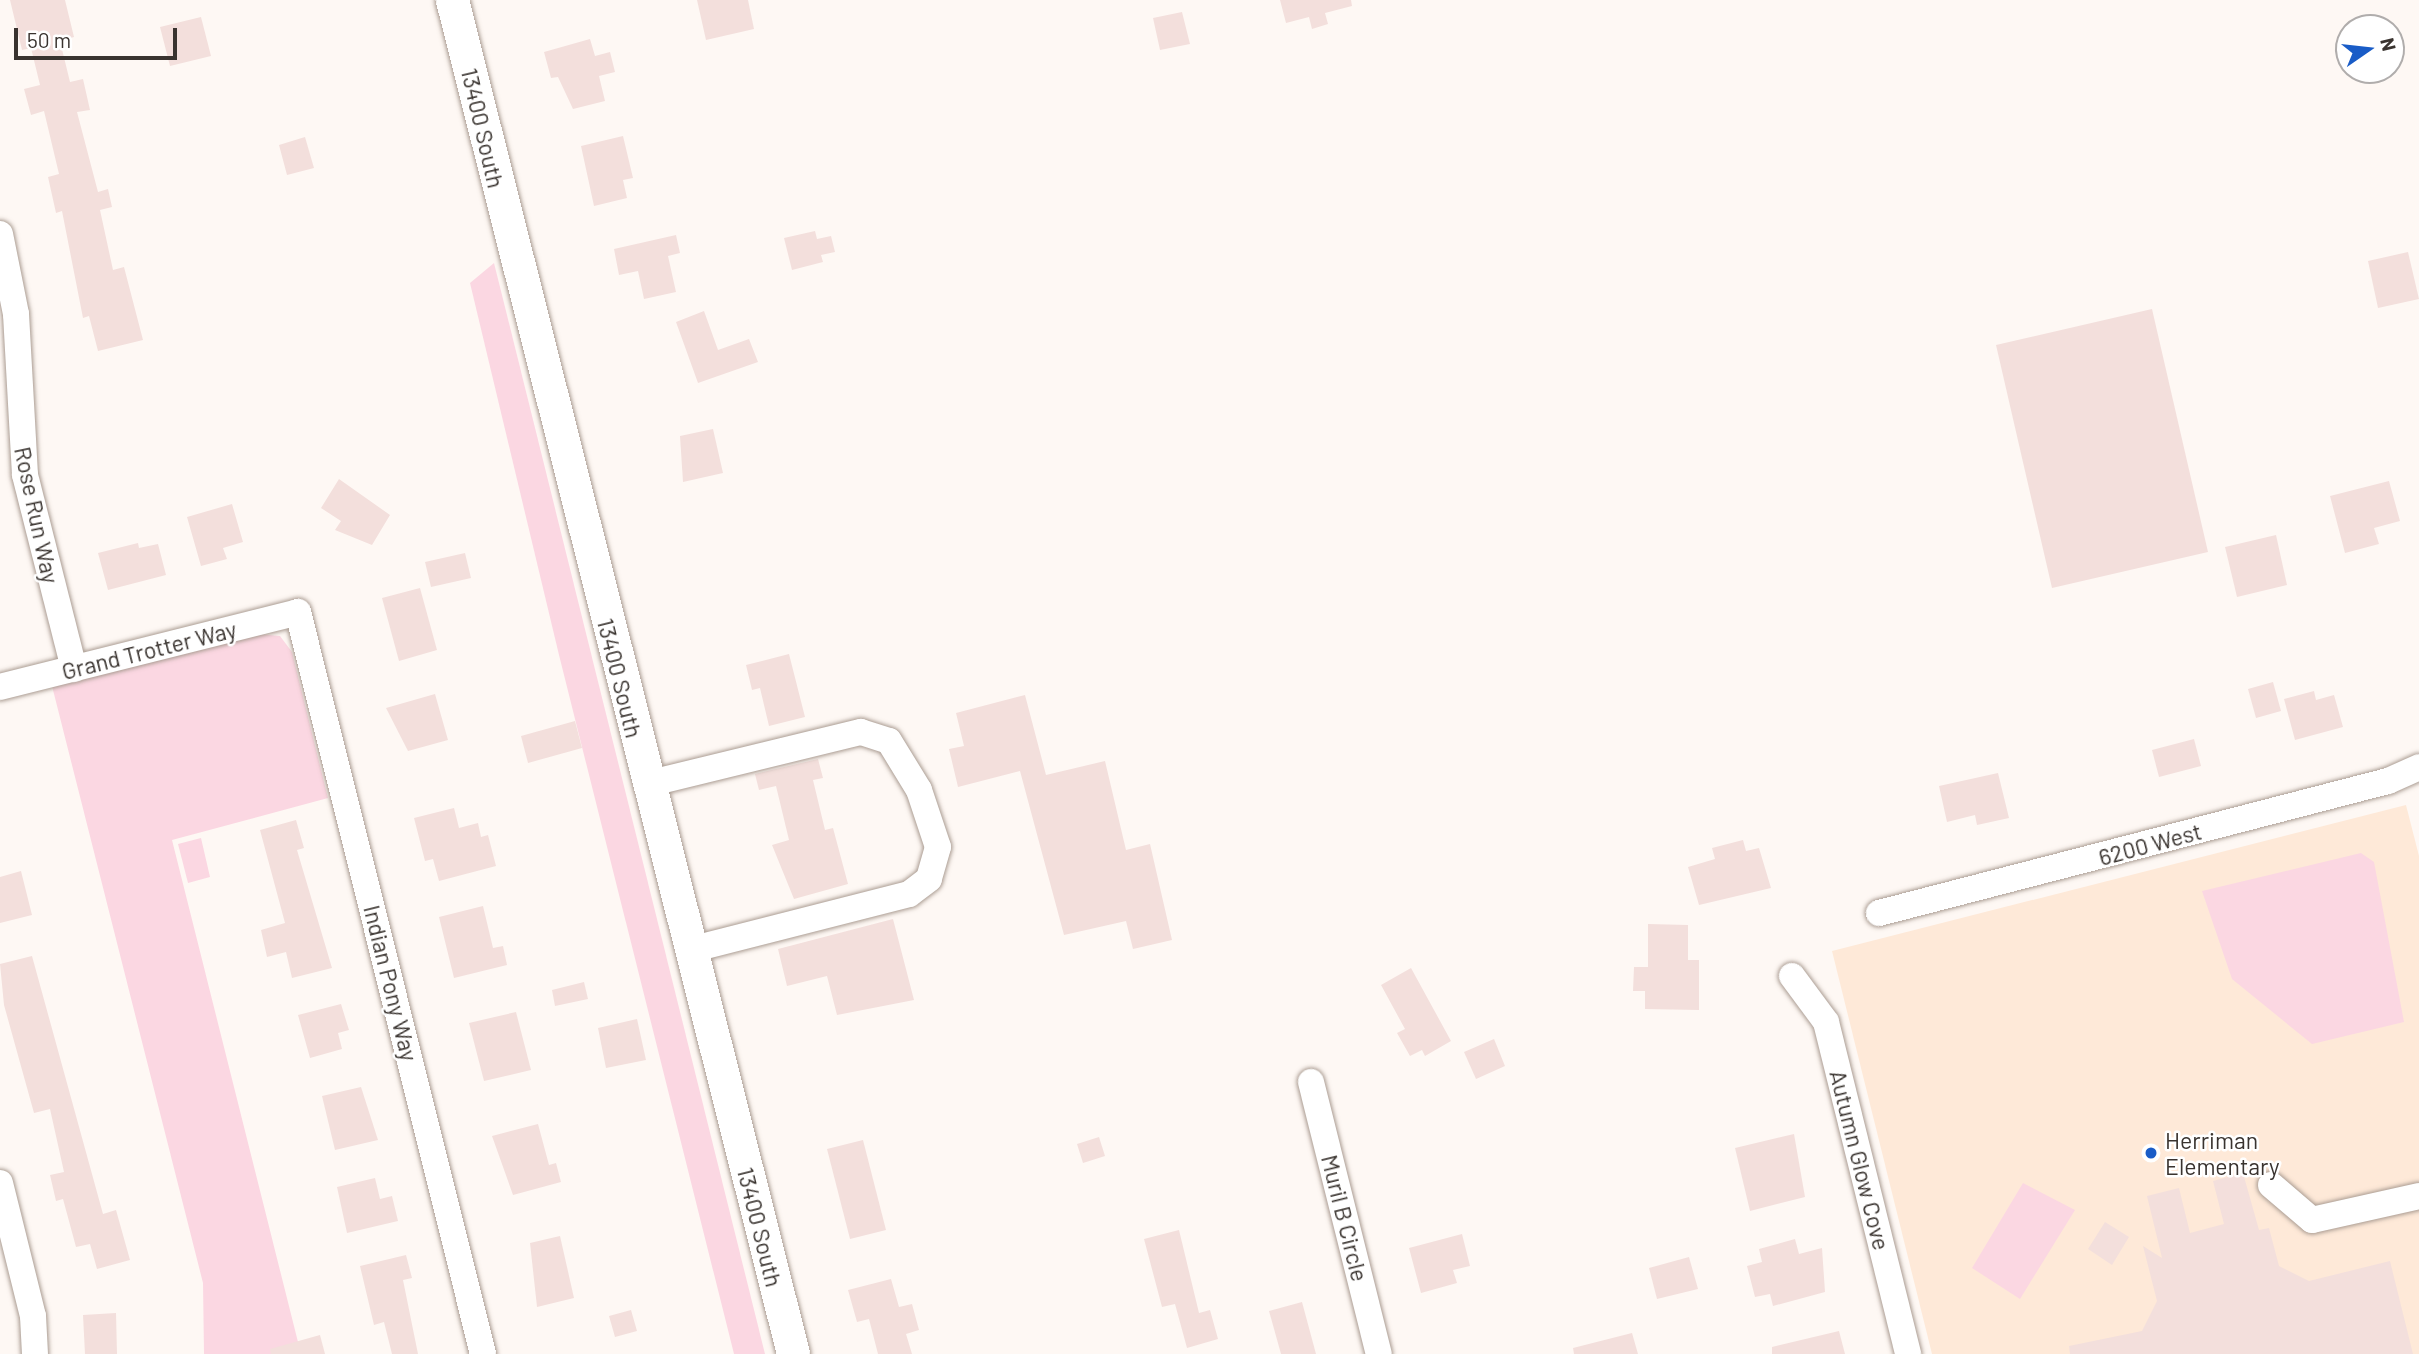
<!DOCTYPE html>
<html>
<head>
<meta charset="utf-8">
<style>
	body { margin:0 }
	#map { position:relative; width:2419px; height:1354px; overflow:hidden; background:#fef8f4; font-family:Barlow,sans-serif }
	div>[style] { position:absolute }
	[style*='--x'] { left:calc(var(--x)*1px); top:calc(var(--y)*1px); width:calc(var(--w)*1px); rotate:calc(var(--a)*1deg) }
	.built>* { inset:0; background:#fee9d8 }
	.green>* { inset:0; background:#fbd7e2 }
	.building>* { inset:0; background:#f3dfdc }
	.roads { filter:drop-shadow(0 0 2px #ab9d93) drop-shadow(0 0 2px #ab9d93) }
	.minor>* { height:26px; margin:-13px; padding:0 13px; transform-origin:13px; border-radius:13px; background:#fff }
	.major>* { height:33px; margin:-16.5px; padding:0 16.5px; transform-origin:16.5px; border-radius:16.5px; background:#fff }
	.dots>* { width:19px; height:19px; translate:-50% -50%; box-sizing:border-box; border:4px solid #fff; border-radius:50% }
	span { translate:-50% -50%; white-space:nowrap; text-align:center; line-height:1.15; -webkit-text-stroke:5px #fff; paint-order:stroke }
	.street-label { font-size:23px; color:#39332f }
	.poi-label { font-size:23px; color:#39332f }
	.left { translate:0 -50%; text-align:left }
	.north { position:absolute; left:2335px; top:14px; width:70px; height:70px; box-sizing:border-box; background:#fff; border:2px solid #b0adac; border-radius:50%; rotate:76deg; font-size:19px; font-weight:700; line-height:28px; text-align:center; color:#39332f }
	.north::after { content:''; display:block; margin:auto; width:24px; height:32px; background:#195cc7; clip-path:polygon(50% 0,100% 100%,50% 72%,0 100%) }
	.scale { position:absolute; left:14px; top:28px; width:163px; height:32px; box-sizing:border-box; border:4px solid #39332f; border-top:0; padding-left:9px; font-size:21px; line-height:24px; white-space:nowrap; color:#39332f; -webkit-text-stroke:5px #fff; paint-order:stroke }
</style>
</head>
<body>
<div id="map">
	<div class="built">
		<div style="clip-path:polygon(2406px 805px,2419px 856px,2419px 1354px,1932px 1354px,1832px 951px)"></div>
	</div>
	<div class="green">
		<div style="clip-path:polygon(494px 263px,505px 307px,765px 1354px,734px 1354px,559px 655px,470px 283px)"></div>
		<div style="clip-path:polygon(258px 634px,280px 636px,292px 652px,328px 798px,172px 840px,301px 1354px,204px 1354px,203px 1283px,52px 686px)"></div>
		<div style="clip-path:polygon(201px 838px,210px 877px,188px 883px,178px 844px)"></div>
		<div style="clip-path:polygon(2361px 853px,2374px 862px,2404px 1022px,2312px 1044px,2232px 979px,2202px 891px)"></div>
		<div style="clip-path:polygon(2023px 1183px,2075px 1210px,2020px 1299px,1972px 1268px)"></div>
	</div>
	<div class="building">
		<div style="clip-path:polygon(10px 0,65px 0,74px 37px,60px 41px,70px 82px,83px 79px,90px 110px,77px 112px,98px 192px,108px 189px,112px 207px,100px 210px,113px 270px,124px 267px,143px 340px,98px 351px,89px 316px,83px 318px,62px 211px,56px 213px,48px 177px,59px 174px,44px 111px,31px 115px,24px 89px,40px 85px,31px 48px,22px 50px)"></div>
		<div style="clip-path:polygon(697px 0,748px 0,754px 29px,706px 40px)"></div>
		<div style="clip-path:polygon(1280px 0,1351px 0,1352px 6px,1325px 13px,1328px 24px,1312px 29px,1309px 17px,1286px 23px)"></div>
		<div style="clip-path:polygon(1182px 12px,1190px 44px,1160px 50px,1153px 18px)"></div>
		<div style="clip-path:polygon(201px 17px,211px 56px,170px 66px,160px 27px)"></div>
		<div style="clip-path:polygon(590px 39px,595px 56px,610px 52px,615px 72px,599px 76px,605px 101px,573px 109px,558px 77px,551px 78px,544px 52px)"></div>
		<div style="clip-path:polygon(623px 136px,633px 178px,623px 180px,627px 198px,594px 206px,581px 146px)"></div>
		<div style="clip-path:polygon(305px 137px,314px 168px,287px 175px,279px 145px)"></div>
		<div style="clip-path:polygon(815px 231px,817px 239px,831px 236px,835px 252px,821px 255px,823px 262px,792px 270px,784px 238px)"></div>
		<div style="clip-path:polygon(676px 235px,680px 253px,668px 256px,676px 292px,644px 299px,638px 271px,619px 275px,614px 249px)"></div>
		<div style="clip-path:polygon(2408px 252px,2419px 299px,2378px 308px,2368px 261px)"></div>
		<div style="clip-path:polygon(2152px 309px,2208px 552px,2052px 588px,1996px 345px)"></div>
		<div style="clip-path:polygon(704px 311px,718px 350px,749px 339px,758px 362px,698px 383px,676px 322px)"></div>
		<div style="clip-path:polygon(713px 429px,723px 473px,683px 482px,680px 436px)"></div>
		<div style="clip-path:polygon(339px 479px,390px 515px,372px 545px,335px 530px,341px 521px,321px 508px)"></div>
		<div style="clip-path:polygon(2389px 481px,2400px 521px,2374px 528px,2379px 544px,2345px 553px,2330px 496px)"></div>
		<div style="clip-path:polygon(232px 504px,243px 542px,223px 548px,227px 559px,201px 566px,187px 517px)"></div>
		<div style="clip-path:polygon(2276px 535px,2287px 585px,2237px 597px,2225px 547px)"></div>
		<div style="clip-path:polygon(138px 543px,139px 548px,158px 544px,166px 575px,108px 590px,98px 553px)"></div>
		<div style="clip-path:polygon(465px 553px,471px 578px,431px 587px,425px 562px)"></div>
		<div style="clip-path:polygon(420px 588px,437px 650px,399px 661px,382px 598px)"></div>
		<div style="clip-path:polygon(789px 654px,805px 717px,769px 726px,760px 688px,752px 690px,746px 665px)"></div>
		<div style="clip-path:polygon(2273px 682px,2281px 711px,2256px 718px,2248px 689px)"></div>
		<div style="clip-path:polygon(2314px 691px,2316px 700px,2334px 695px,2343px 727px,2295px 740px,2284px 699px)"></div>
		<div style="clip-path:polygon(435px 694px,448px 740px,408px 751px,386px 708px)"></div>
		<div style="clip-path:polygon(1025px 695px,1046px 775px,1105px 761px,1126px 850px,1150px 844px,1172px 940px,1133px 949px,1126px 921px,1064px 935px,1020px 771px,958px 787px,949px 749px,964px 746px,956px 713px)"></div>
		<div style="clip-path:polygon(575px 721px,582px 748px,528px 763px,521px 736px)"></div>
		<div style="clip-path:polygon(2194px 739px,2201px 766px,2159px 777px,2152px 750px)"></div>
		<div style="clip-path:polygon(818px 759px,823px 778px,813px 780px,825px 830px,833px 828px,848px 884px,794px 899px,772px 845px,789px 840px,776px 786px,759px 790px,755px 774px)"></div>
		<div style="clip-path:polygon(1998px 773px,2009px 818px,1977px 825px,1975px 815px,1947px 822px,1939px 786px)"></div>
		<div style="clip-path:polygon(454px 808px,459px 828px,478px 823px,481px 837px,488px 835px,496px 866px,439px 881px,433px 859px,425px 861px,414px 818px)"></div>
		<div style="clip-path:polygon(296px 820px,304px 848px,297px 850px,332px 968px,292px 978px,286px 952px,267px 957px,261px 930px,285px 923px,260px 830px)"></div>
		<div style="clip-path:polygon(1743px 840px,1746px 851px,1759px 848px,1771px 888px,1699px 905px,1688px 867px,1715px 859px,1712px 848px)"></div>
		<div style="clip-path:polygon(21px 871px,32px 915px,0 923px,0 877px)"></div>
		<div style="clip-path:polygon(483px 906px,493px 948px,503px 946px,507px 965px,454px 978px,439px 917px)"></div>
		<div style="clip-path:polygon(893px 919px,914px 1000px,837px 1015px,827px 976px,787px 986px,778px 949px)"></div>
		<div style="clip-path:polygon(1648px 924px,1688px 925px,1688px 960px,1699px 960px,1699px 1010px,1645px 1009px,1645px 991px,1633px 991px,1634px 967px,1648px 967px)"></div>
		<div style="clip-path:polygon(32px 956px,103px 1214px,116px 1210px,130px 1260px,97px 1269px,90px 1244px,76px 1247px,63px 1199px,56px 1201px,50px 1175px,64px 1172px,50px 1109px,34px 1113px,4px 1005px,0 964px)"></div>
		<div style="clip-path:polygon(1411px 968px,1451px 1041px,1425px 1056px,1422px 1050px,1410px 1056px,1397px 1033px,1405px 1029px,1381px 985px)"></div>
		<div style="clip-path:polygon(584px 982px,588px 999px,555px 1006px,552px 990px)"></div>
		<div style="clip-path:polygon(341px 1004px,349px 1030px,338px 1033px,342px 1049px,310px 1058px,298px 1015px)"></div>
		<div style="clip-path:polygon(516px 1012px,531px 1070px,484px 1081px,469px 1023px)"></div>
		<div style="clip-path:polygon(637px 1019px,646px 1060px,606px 1068px,598px 1028px)"></div>
		<div style="clip-path:polygon(1494px 1039px,1505px 1066px,1476px 1079px,1464px 1052px)"></div>
		<div style="clip-path:polygon(361px 1087px,378px 1140px,335px 1150px,322px 1096px)"></div>
		<div style="clip-path:polygon(538px 1124px,549px 1165px,556px 1163px,561px 1182px,513px 1195px,492px 1136px)"></div>
		<div style="clip-path:polygon(1794px 1134px,1805px 1197px,1750px 1211px,1735px 1148px)"></div>
		<div style="clip-path:polygon(1099px 1137px,1105px 1156px,1083px 1163px,1077px 1144px)"></div>
		<div style="clip-path:polygon(863px 1140px,886px 1230px,850px 1239px,827px 1149px)"></div>
		<div style="clip-path:polygon(2243px 1173px,2259px 1230px,2269px 1228px,2279px 1266px,2309px 1281px,2390px 1261px,2413px 1354px,2070px 1354px,2069px 1346px,2142px 1331px,2157px 1301px,2143px 1246px,2162px 1258px,2147px 1196px,2179px 1188px,2190px 1233px,2224px 1224px,2213px 1181px)"></div>
		<div style="clip-path:polygon(375px 1178px,380px 1199px,392px 1196px,398px 1221px,347px 1233px,337px 1187px)"></div>
		<div style="clip-path:polygon(2105px 1222px,2129px 1237px,2112px 1265px,2088px 1249px)"></div>
		<div style="clip-path:polygon(1179px 1230px,1199px 1313px,1210px 1310px,1218px 1339px,1187px 1348px,1175px 1304px,1162px 1307px,1144px 1239px)"></div>
		<div style="clip-path:polygon(1462px 1234px,1470px 1266px,1453px 1270px,1457px 1283px,1421px 1293px,1409px 1248px)"></div>
		<div style="clip-path:polygon(560px 1236px,574px 1298px,537px 1307px,530px 1243px)"></div>
		<div style="clip-path:polygon(1795px 1239px,1799px 1254px,1822px 1248px,1825px 1292px,1773px 1306px,1770px 1294px,1755px 1297px,1747px 1266px,1762px 1262px,1759px 1249px)"></div>
		<div style="clip-path:polygon(406px 1255px,412px 1278px,403px 1280px,418px 1354px,392px 1354px,384px 1322px,374px 1325px,360px 1266px)"></div>
		<div style="clip-path:polygon(1689px 1257px,1698px 1289px,1657px 1299px,1649px 1268px)"></div>
		<div style="clip-path:polygon(891px 1279px,899px 1307px,912px 1304px,919px 1330px,906px 1334px,912px 1354px,878px 1354px,869px 1319px,857px 1322px,848px 1290px)"></div>
		<div style="clip-path:polygon(1302px 1302px,1316px 1354px,1281px 1354px,1269px 1311px)"></div>
		<div style="clip-path:polygon(631px 1310px,637px 1331px,615px 1337px,609px 1316px)"></div>
		<div style="clip-path:polygon(116px 1313px,117px 1354px,85px 1354px,83px 1315px)"></div>
		<div style="clip-path:polygon(1839px 1331px,1845px 1354px,1772px 1354px,1772px 1347px)"></div>
		<div style="clip-path:polygon(1632px 1333px,1638px 1354px,1574px 1354px,1573px 1348px)"></div>
		<div style="clip-path:polygon(320px 1335px,325px 1354px,271px 1354px,270px 1349px)"></div>
	</div>
	<div class="roads">
		<div class="minor">
			<div style="--x:0;--y:234;--w:82;--a:78.7"></div>
			<div style="--x:16;--y:314;--w:161;--a:86.8"></div>
			<div style="--x:25;--y:475;--w:200;--a:75.8"></div>
			<div style="--x:0;--y:687;--w:307;--a:-14.1"></div>
			<div style="--x:298;--y:612;--w:765;--a:76"></div>
			<div style="--x:647;--y:784;--w:220;--a:-13.7"></div>
			<div style="--x:861;--y:732;--w:29;--a:18"></div>
			<div style="--x:889;--y:741;--w:57;--a:58.5"></div>
			<div style="--x:919;--y:790;--w:60;--a:71.6"></div>
			<div style="--x:938;--y:847;--w:33;--a:106"></div>
			<div style="--x:929;--y:879;--w:25;--a:143"></div>
			<div style="--x:909;--y:894;--w:227;--a:165.7"></div>
			<div style="--x:1879;--y:913;--w:526;--a:-14.54"></div>
			<div style="--x:2388;--y:781;--w:34;--a:-24"></div>
			<div style="--x:1792;--y:976;--w:57;--a:53.5"></div>
			<div style="--x:1826;--y:1022;--w:342;--a:76.1"></div>
			<div style="--x:1311;--y:1082;--w:280;--a:76"></div>
			<div style="--x:0;--y:1183;--w:137;--a:76.1"></div>
			<div style="--x:33;--y:1316;--w:38;--a:87"></div>
			<div style="--x:2271;--y:1185;--w:54;--a:40.5"></div>
			<div style="--x:2312;--y:1220;--w:110;--a:-12.6"></div>
		</div>
		<div class="major">
			<div style="--x:452;--y:0;--w:1396;--a:75.86"></div>
		</div>
	</div>
	<div class="dots">
		<div style="left:2151px;top:1153px;background:#195cc7"></div>
	</div>
	<div class="street-label">
		<span style="left:483px;top:128px;rotate:77deg">13400 South</span>
		<span style="left:37px;top:515px;rotate:78deg">Rose Run Way</span>
		<span style="left:149px;top:650px;rotate:-14deg">Grand Trotter Way</span>
		<span style="left:620px;top:678px;rotate:76deg">13400 South</span>
		<span style="left:2150px;top:844px;rotate:-15deg">6200 West</span>
		<span style="left:391px;top:983px;rotate:76deg">Indian Pony Way</span>
		<span style="left:1860px;top:1160px;rotate:76deg">Autumn Glow Cove</span>
		<span style="left:1345px;top:1218px;rotate:76deg">Muril B Circle</span>
		<span style="left:760px;top:1227px;rotate:76deg">13400 South</span>
	</div>
	<div class="poi-label">
		<span class="left" style="left:2165px;top:1153px">Herriman<br>Elementary</span>
	</div>
	<div class="north">N</div>
	<div class="scale">50 m</div>
</div>
</body>
</html>
